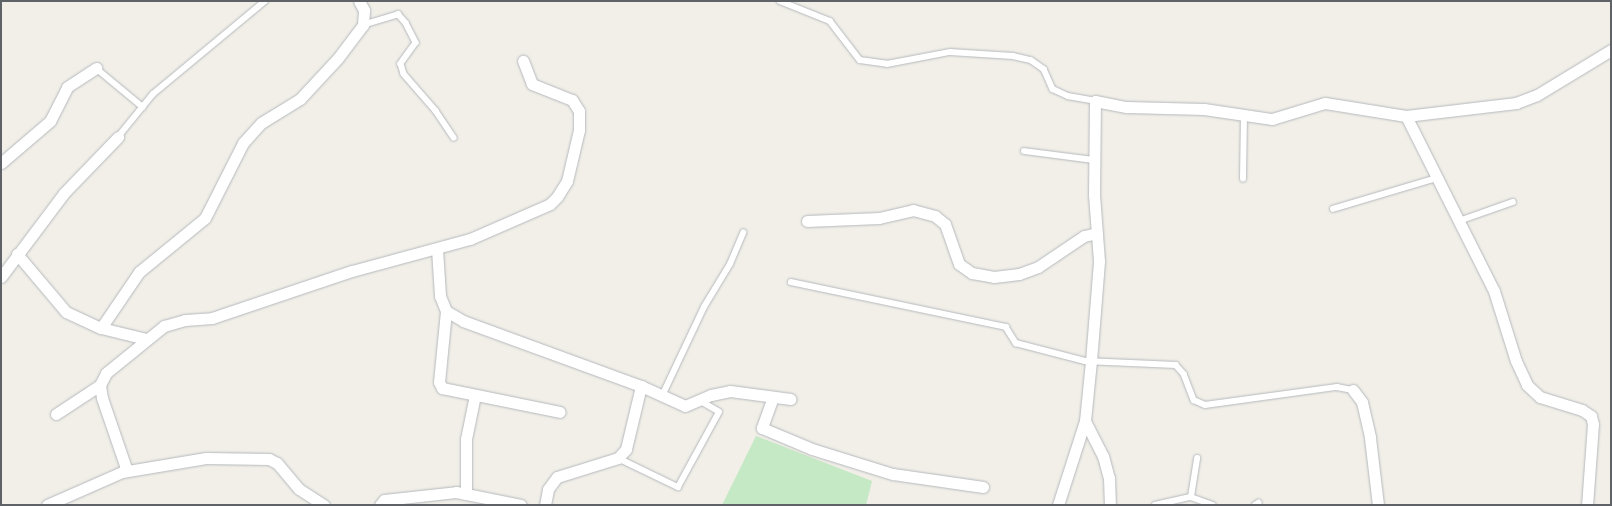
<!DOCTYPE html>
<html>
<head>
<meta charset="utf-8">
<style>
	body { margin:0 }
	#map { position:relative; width:1612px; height:506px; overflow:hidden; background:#f1efe8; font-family:"DM Sans",sans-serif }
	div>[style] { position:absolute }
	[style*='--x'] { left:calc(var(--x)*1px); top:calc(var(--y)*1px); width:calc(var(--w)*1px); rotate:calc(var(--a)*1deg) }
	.green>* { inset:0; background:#c5e8c5 }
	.roads { filter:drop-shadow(0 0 1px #b5b8bc) drop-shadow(0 0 1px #b5b8bc) }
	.service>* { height:5.5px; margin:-2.75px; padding:0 2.75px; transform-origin:2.75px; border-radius:2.75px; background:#fff }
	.minor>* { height:11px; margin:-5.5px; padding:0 5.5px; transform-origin:5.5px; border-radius:5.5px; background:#fff }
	span { translate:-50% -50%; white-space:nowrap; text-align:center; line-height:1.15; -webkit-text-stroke:4px #fff; paint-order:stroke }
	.frame { position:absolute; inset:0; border:2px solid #5f6368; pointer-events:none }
</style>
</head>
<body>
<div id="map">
	<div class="green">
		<div style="clip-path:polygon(756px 436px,872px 481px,866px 505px,722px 505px)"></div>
	</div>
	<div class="roads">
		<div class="service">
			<div style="--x:780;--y:1;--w:54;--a:21.8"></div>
			<div style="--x:830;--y:21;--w:49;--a:52.4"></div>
			<div style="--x:860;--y:60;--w:27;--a:8"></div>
			<div style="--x:887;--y:64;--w:64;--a:-10.8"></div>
			<div style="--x:950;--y:52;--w:63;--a:3.6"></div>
			<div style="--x:1013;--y:56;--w:18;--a:13"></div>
			<div style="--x:1031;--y:60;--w:16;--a:35"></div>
			<div style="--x:1044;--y:69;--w:22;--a:66"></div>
			<div style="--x:1053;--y:89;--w:17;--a:25"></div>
			<div style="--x:1068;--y:96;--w:27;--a:10"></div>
			<div style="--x:363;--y:25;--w:37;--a:-17"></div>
			<div style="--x:398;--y:14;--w:12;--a:48"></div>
			<div style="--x:406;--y:23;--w:22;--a:63"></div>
			<div style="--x:416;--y:43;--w:26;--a:126"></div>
			<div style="--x:401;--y:64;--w:10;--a:73"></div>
			<div style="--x:404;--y:74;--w:49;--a:49.1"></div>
			<div style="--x:436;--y:111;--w:32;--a:56"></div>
			<div style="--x:96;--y:68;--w:61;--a:39.7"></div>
			<div style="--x:118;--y:137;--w:55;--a:-50.9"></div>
			<div style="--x:153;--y:94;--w:146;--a:-39.7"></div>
			<div style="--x:1024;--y:151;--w:71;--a:7.3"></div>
			<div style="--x:1243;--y:179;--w:64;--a:-89.1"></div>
			<div style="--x:1333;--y:209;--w:109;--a:-16.6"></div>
			<div style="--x:1459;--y:221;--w:57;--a:-19.4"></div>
			<div style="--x:791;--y:282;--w:220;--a:11.8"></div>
			<div style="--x:1006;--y:327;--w:19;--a:58"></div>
			<div style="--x:1016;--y:343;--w:71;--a:14.6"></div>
			<div style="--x:1085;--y:361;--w:91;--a:2.5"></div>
			<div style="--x:1176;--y:365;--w:12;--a:48"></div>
			<div style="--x:1184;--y:374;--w:28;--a:69"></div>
			<div style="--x:1194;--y:400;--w:12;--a:24"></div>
			<div style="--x:1205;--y:405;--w:133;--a:-7.8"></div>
			<div style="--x:1337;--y:387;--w:16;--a:11"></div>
			<div style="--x:662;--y:396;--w:98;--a:-64.7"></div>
			<div style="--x:704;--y:307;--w:50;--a:-58.8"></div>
			<div style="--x:730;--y:264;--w:34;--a:-67"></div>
			<div style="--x:618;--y:458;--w:67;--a:25.8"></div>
			<div style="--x:678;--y:487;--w:85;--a:-61.3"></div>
			<div style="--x:719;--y:412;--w:22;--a:-150"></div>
			<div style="--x:1191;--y:497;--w:39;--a:-81"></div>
			<div style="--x:1155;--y:505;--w:37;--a:-13"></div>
			<div style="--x:1191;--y:497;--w:23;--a:20"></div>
			<div style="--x:1255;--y:505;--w:4;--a:-34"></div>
		</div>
		<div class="minor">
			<div style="--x:1406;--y:116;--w:196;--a:63.3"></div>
			<div style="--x:1494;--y:291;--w:73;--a:72.6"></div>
			<div style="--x:1516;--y:361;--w:26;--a:65"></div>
			<div style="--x:1527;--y:385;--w:18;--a:43"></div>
			<div style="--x:1540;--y:397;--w:44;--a:17.2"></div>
			<div style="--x:1582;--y:410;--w:11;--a:34"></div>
			<div style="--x:1591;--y:416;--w:8;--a:76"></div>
			<div style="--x:1593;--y:424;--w:81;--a:94.2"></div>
			<div style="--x:1;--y:163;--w:65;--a:-40.6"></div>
			<div style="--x:50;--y:121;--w:38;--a:-63"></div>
			<div style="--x:67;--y:87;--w:35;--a:-33"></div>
			<div style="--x:807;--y:221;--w:72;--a:-2.4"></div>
			<div style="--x:879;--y:218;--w:35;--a:-13"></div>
			<div style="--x:913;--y:210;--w:23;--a:15"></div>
			<div style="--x:935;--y:216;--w:13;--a:39"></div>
			<div style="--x:945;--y:224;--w:42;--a:70.7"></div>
			<div style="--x:959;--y:264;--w:16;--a:35"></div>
			<div style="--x:972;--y:273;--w:22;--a:10"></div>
			<div style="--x:994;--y:277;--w:25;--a:-7"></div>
			<div style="--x:1019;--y:274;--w:20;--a:-20"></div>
			<div style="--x:1038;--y:267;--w:55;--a:-34"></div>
			<div style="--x:1084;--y:236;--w:13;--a:-13"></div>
			<div style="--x:437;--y:249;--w:47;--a:86.3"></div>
			<div style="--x:440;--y:296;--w:16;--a:68"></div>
			<div style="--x:446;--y:311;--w:20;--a:30"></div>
			<div style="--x:463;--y:321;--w:189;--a:20.1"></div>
			<div style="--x:641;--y:386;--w:48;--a:24.4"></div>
			<div style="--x:685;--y:406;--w:28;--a:-23"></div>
			<div style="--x:711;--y:395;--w:19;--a:-12"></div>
			<div style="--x:730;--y:391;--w:61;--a:7.6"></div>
			<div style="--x:17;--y:254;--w:76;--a:49.8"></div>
			<div style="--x:66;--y:312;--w:38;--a:25"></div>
			<div style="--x:101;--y:328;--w:46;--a:13.7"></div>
			<div style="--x:1;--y:277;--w:105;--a:-53.1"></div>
			<div style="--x:64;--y:193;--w:78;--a:-46"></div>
			<div style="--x:446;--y:311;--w:71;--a:95.6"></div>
			<div style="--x:439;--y:382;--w:7;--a:63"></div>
			<div style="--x:442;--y:388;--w:120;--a:11.5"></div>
			<div style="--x:101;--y:328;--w:68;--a:-55.8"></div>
			<div style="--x:139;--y:272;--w:85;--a:-39.3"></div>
			<div style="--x:205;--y:218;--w:84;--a:-63.1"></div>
			<div style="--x:243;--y:143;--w:27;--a:-48"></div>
			<div style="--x:261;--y:123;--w:46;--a:-31.6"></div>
			<div style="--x:300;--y:99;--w:56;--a:-47.2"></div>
			<div style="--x:338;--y:58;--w:41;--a:-52.9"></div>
			<div style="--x:363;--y:25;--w:15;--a:-86"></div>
			<div style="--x:364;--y:10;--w:10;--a:-119"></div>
			<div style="--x:1353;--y:390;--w:15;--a:53"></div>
			<div style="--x:1362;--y:402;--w:37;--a:77"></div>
			<div style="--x:1370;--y:438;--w:67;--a:83.2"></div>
			<div style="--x:773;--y:397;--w:33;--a:110"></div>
			<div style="--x:762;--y:428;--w:54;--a:22.8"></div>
			<div style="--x:812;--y:449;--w:85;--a:17.2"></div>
			<div style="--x:893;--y:474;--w:91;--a:8.2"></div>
			<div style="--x:56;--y:414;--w:53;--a:-33.4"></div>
			<div style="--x:1085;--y:421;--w:39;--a:63"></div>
			<div style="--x:1103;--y:456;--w:23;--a:75"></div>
			<div style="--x:1109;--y:478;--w:27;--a:88"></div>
			<div style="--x:127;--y:471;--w:77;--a:-108.9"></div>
			<div style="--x:102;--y:398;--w:13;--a:-99"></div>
			<div style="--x:100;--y:385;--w:13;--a:-63"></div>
			<div style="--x:106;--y:373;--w:75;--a:-39"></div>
			<div style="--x:164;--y:326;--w:22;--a:-16"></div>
			<div style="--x:185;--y:320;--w:27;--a:-4"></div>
			<div style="--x:212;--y:318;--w:148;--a:-18.6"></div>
			<div style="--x:352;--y:271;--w:122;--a:-15.2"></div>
			<div style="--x:470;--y:239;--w:87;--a:-23.6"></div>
			<div style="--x:550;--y:204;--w:10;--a:-45"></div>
			<div style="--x:557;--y:197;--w:19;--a:-58"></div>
			<div style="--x:567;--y:181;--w:52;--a:-76.8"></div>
			<div style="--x:579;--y:130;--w:19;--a:-90"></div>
			<div style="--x:579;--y:111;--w:13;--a:-122"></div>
			<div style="--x:572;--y:100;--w:43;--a:-158.2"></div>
			<div style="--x:532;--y:84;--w:25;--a:-111"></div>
			<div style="--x:466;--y:494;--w:55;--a:-90"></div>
			<div style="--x:466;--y:439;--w:45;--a:-78.4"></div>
			<div style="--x:47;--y:505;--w:82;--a:-23.7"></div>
			<div style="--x:122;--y:472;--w:85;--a:-9.5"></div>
			<div style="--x:206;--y:458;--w:63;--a:0.9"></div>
			<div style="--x:269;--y:459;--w:9;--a:27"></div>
			<div style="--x:277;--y:463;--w:34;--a:50"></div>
			<div style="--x:299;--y:489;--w:30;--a:33"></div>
			<div style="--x:380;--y:505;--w:6;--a:-51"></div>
			<div style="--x:384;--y:500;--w:72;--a:-6.3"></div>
			<div style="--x:456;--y:492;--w:66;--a:11.3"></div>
			<div style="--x:545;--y:505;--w:16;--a:-79"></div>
			<div style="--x:548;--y:489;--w:15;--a:-53"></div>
			<div style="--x:557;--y:477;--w:64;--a:-17.3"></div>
			<div style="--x:618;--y:458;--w:12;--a:-48"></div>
			<div style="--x:626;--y:449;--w:65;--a:-76.6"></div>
			<div style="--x:1058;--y:505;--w:88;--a:-72.2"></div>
			<div style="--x:1085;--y:421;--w:60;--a:-84.3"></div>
			<div style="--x:1091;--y:361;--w:100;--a:-85.4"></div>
			<div style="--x:1099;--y:261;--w:66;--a:-94.3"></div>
			<div style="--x:1094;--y:195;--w:94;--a:-89.4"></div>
			<div style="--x:1095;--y:101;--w:33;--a:11"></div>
			<div style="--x:1127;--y:107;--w:77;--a:1.5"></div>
			<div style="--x:1204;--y:109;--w:69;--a:8.4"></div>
			<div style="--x:1272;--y:119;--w:55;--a:-16.8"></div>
			<div style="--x:1325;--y:103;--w:82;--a:9.1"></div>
			<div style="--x:1406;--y:116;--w:111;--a:-6.7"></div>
			<div style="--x:1516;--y:103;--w:22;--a:-21"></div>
			<div style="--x:1537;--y:95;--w:87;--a:-31.3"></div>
		</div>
	</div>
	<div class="frame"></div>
</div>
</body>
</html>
